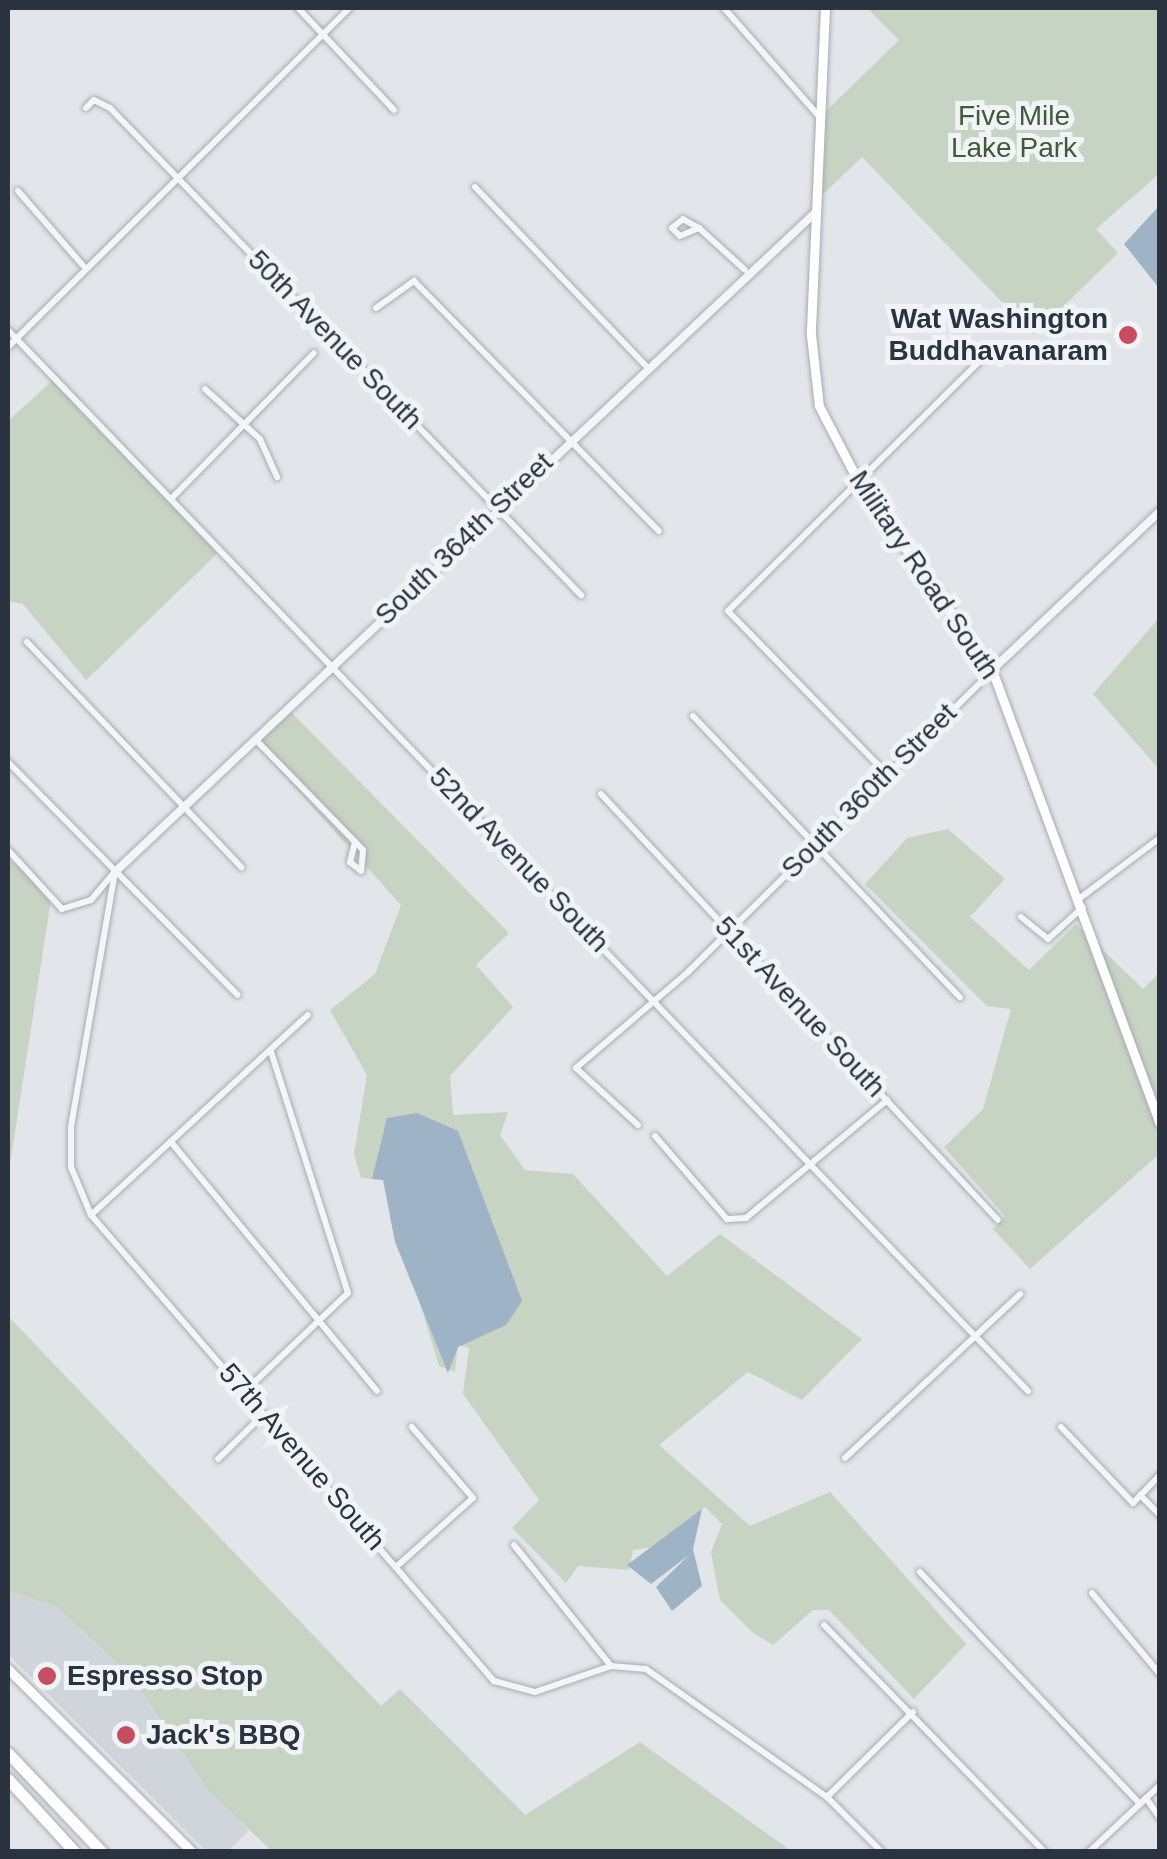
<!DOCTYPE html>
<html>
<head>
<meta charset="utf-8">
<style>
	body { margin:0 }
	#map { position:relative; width:1167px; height:1859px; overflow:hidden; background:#e2e5e9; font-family:Arial,sans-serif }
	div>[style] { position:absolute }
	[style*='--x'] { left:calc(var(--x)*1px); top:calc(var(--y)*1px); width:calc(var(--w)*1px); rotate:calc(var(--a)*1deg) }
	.built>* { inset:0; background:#d0d4db }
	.green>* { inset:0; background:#c7d3c3 }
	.water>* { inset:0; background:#9fb3c7 }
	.roads { filter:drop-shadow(0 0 2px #a7acb3) drop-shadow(0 0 2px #a7acb3) }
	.minor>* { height:6px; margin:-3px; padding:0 3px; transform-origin:3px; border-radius:3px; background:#f4f5f8 }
	.tertiary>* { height:8px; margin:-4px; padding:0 4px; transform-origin:4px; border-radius:4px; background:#f4f5f8 }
	.secondary>* { height:9px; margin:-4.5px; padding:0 4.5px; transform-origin:4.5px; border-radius:4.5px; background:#fff }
	.motorway>* { height:11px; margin:-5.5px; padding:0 5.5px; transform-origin:5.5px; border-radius:5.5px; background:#fff }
	.dots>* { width:28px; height:28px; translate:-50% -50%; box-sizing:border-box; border:5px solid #f1f4f7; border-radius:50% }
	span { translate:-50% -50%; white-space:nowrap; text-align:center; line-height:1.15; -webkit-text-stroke:10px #f1f4f7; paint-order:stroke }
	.park-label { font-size:28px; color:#405b39 }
	.poi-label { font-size:28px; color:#2b3340; font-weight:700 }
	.right { translate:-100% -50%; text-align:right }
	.left { translate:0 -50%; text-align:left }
	.street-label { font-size:28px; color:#2b3340 }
	.frame { position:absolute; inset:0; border:10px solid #2b3340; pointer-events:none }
</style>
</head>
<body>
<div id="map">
	<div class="built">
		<div style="clip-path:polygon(8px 1591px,57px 1607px,131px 1676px,210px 1793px,249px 1830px,228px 1851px,206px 1851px,8px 1654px)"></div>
	</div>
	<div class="green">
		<div style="clip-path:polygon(867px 8px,1159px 8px,1159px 174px,1096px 229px,1118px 253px,1034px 335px,862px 157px,817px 200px,820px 117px,899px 40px)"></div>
		<div style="clip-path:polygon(54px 379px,221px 550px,86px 680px,23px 604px,8px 601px,8px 421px)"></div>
		<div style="clip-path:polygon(1159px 618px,1159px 769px,1093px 694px)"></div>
		<div style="clip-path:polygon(288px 709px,509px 933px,476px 965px,513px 1007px,450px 1076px,453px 1115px,508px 1112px,500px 1135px,525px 1170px,573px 1174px,667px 1276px,720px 1234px,862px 1339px,802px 1400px,748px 1372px,659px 1445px,750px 1526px,830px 1492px,966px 1644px,914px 1699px,829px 1610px,813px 1610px,773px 1645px,752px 1632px,720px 1600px,711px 1552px,722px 1524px,705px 1507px,658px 1546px,633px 1550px,629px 1570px,578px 1566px,566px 1583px,512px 1528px,539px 1500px,463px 1394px,469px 1348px,458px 1345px,455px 1372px,439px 1366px,383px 1180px,361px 1178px,354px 1154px,367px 1075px,330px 1010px,375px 974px,401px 905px,254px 742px)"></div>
		<div style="clip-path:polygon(948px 829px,1005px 879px,970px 917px,1029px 970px,1076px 924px,1143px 989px,1159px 973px,1159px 1154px,1030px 1269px,993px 1229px,1005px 1216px,944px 1147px,983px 1109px,1011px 1009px,987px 1006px,865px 884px,907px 838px)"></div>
		<div style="clip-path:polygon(8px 859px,52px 893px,8px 1177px)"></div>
		<div style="clip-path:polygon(8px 1316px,381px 1706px,400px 1689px,525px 1815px,640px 1742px,791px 1851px,272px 1851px,210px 1793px,131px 1676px,57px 1607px,8px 1591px)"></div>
	</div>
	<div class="water">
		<div style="clip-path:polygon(1159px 206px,1160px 206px,1159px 288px,1124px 244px)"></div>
		<div style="clip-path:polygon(417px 1113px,458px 1131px,522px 1301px,506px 1325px,458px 1347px,448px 1373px,395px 1242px,383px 1180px,372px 1179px,387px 1118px)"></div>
		<div style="clip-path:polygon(702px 1509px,693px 1549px,702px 1586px,672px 1611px,656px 1587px,689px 1555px,651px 1584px,627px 1565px)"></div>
	</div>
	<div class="roads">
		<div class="minor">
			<div style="--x:298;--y:8;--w:140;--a:46.7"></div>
			<div style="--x:724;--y:8;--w:144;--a:48.7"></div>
			<div style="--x:86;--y:108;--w:11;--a:-45"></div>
			<div style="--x:94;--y:100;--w:18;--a:27"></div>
			<div style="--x:110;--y:108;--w:678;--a:45.96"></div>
			<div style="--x:475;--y:187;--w:246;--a:46.3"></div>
			<div style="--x:18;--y:191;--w:103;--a:48.9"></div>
			<div style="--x:699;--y:228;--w:18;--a:-151"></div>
			<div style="--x:683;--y:219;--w:14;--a:141"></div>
			<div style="--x:672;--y:228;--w:11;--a:45"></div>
			<div style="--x:680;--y:236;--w:21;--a:-23"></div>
			<div style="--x:699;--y:228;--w:62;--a:42.4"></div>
			<div style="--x:376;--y:308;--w:47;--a:-35.4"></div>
			<div style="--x:414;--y:281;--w:350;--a:45.6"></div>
			<div style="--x:8;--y:330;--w:1472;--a:46.13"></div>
			<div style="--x:8;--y:347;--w:481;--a:-44.8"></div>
			<div style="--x:205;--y:389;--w:74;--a:42.3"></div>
			<div style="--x:260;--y:439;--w:42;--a:65.9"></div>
			<div style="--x:171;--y:499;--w:204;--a:-45.6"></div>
			<div style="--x:27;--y:642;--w:311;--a:46.4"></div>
			<div style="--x:693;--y:716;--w:388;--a:46.5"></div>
			<div style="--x:256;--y:740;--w:153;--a:45.8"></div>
			<div style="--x:363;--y:850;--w:21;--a:95"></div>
			<div style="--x:361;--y:871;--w:14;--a:-141"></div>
			<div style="--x:350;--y:862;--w:21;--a:-76"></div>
			<div style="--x:8;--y:762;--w:327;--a:45.4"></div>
			<div style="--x:886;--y:773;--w:226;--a:-134.3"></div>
			<div style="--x:728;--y:611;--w:368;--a:-44.8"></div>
			<div style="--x:601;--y:794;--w:582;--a:47.02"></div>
			<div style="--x:8;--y:850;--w:80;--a:47.5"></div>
			<div style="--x:62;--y:909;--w:30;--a:-17"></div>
			<div style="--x:91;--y:900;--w:35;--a:-50"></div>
			<div style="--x:115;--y:872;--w:260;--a:99.8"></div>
			<div style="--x:71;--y:1128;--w:39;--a:90"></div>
			<div style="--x:71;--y:1167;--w:52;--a:67.4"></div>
			<div style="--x:91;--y:1215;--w:616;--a:49.15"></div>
			<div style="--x:494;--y:1681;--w:42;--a:15"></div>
			<div style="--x:535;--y:1692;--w:80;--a:-18.9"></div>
			<div style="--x:611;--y:1666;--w:35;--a:5"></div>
			<div style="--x:646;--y:1669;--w:222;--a:35.3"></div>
			<div style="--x:827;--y:1797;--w:78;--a:45"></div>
			<div style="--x:1080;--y:898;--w:100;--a:-36.9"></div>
			<div style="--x:1021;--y:917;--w:35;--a:39"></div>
			<div style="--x:1048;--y:939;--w:47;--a:-42.4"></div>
			<div style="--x:638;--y:1125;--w:84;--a:-137.4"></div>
			<div style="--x:576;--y:1068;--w:148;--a:-40.6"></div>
			<div style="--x:688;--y:972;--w:428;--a:-44.7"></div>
			<div style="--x:655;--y:1136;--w:110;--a:49.1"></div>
			<div style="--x:727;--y:1219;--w:19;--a:-3"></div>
			<div style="--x:746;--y:1218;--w:184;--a:-39.9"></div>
			<div style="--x:171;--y:1142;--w:323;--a:50.4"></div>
			<div style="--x:91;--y:1215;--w:295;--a:-42.7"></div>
			<div style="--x:245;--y:1391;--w:142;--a:-43.6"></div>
			<div style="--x:348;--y:1293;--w:254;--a:-107.7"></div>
			<div style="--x:1061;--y:1427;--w:105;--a:46.5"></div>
			<div style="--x:1133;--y:1503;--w:39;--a:-46"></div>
			<div style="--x:845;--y:1458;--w:240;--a:-43.1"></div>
			<div style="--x:218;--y:1459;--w:64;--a:-44.4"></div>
			<div style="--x:1140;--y:1495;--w:28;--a:45"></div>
			<div style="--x:514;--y:1545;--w:155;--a:51.3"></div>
			<div style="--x:396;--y:1567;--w:103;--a:-41.9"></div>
			<div style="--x:473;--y:1498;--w:94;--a:-130.7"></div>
			<div style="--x:920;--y:1572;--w:320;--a:46.5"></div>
			<div style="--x:1092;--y:1593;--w:106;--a:50"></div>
			<div style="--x:824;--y:1625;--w:317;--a:45.8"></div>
			<div style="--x:827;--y:1797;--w:121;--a:-44.7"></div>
			<div style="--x:1146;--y:1798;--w:24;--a:55"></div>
			<div style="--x:1089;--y:1852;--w:98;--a:-43.3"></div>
		</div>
		<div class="tertiary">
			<div style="--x:992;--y:670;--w:231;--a:-43.4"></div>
			<div style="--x:115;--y:872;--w:964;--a:-43.28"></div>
		</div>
		<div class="secondary">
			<div style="--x:825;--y:8;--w:327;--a:92.5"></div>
			<div style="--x:811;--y:335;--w:71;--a:83.6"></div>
			<div style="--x:819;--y:406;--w:87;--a:62.5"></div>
			<div style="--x:859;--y:483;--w:229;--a:54.6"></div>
			<div style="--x:992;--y:670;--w:483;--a:69.7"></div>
			<div style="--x:8;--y:1669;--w:260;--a:44.8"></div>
		</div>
		<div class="motorway">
			<div style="--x:8;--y:1753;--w:137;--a:46.5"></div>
			<div style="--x:8;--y:1779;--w:99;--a:47.5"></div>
		</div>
	</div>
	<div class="dots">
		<div style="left:1128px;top:335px;background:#c74e61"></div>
		<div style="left:47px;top:1676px;background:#c74e61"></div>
		<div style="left:126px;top:1735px;background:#c74e61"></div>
	</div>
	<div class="park-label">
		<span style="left:1014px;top:132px">Five Mile<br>Lake Park</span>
	</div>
	<div class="poi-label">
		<span class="right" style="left:1108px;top:335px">Wat Washington<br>Buddhavanaram</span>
		<span class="left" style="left:67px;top:1676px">Espresso Stop</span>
		<span class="left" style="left:146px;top:1735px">Jack's BBQ</span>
	</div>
	<div class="street-label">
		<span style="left:335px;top:340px;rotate:46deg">50th Avenue South</span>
		<span style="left:464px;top:539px;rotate:-44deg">South 364th Street</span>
		<span style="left:924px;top:575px;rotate:56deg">Military Road South</span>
		<span style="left:869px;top:791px;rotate:-45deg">South 360th Street</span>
		<span style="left:519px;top:860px;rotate:46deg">52nd Avenue South</span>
		<span style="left:800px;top:1007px;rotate:47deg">51st Avenue South</span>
		<span style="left:302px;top:1457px;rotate:49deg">57th Avenue South</span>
	</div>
	<div class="frame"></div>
</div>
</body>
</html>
